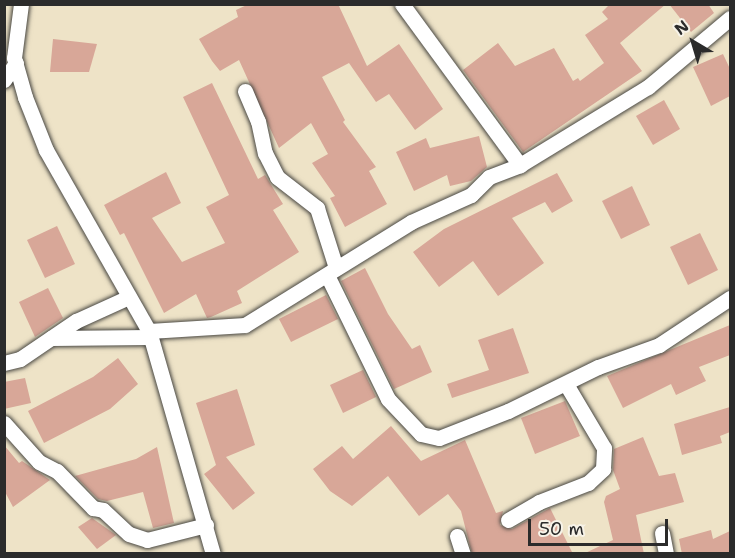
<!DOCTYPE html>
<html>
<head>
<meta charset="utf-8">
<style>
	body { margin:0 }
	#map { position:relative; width:735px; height:558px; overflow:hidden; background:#eee3c7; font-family:"Shantell Sans",sans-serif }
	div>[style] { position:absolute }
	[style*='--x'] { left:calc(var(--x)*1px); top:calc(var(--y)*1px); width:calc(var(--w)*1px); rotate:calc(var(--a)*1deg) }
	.building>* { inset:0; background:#d8a798 }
	.roads { filter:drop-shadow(0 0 2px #484742) drop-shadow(0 0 2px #484742) }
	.street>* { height:15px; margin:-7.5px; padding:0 7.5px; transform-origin:7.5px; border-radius:7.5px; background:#fff }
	span { translate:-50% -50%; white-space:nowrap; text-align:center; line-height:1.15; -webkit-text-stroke:4.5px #f7f3e8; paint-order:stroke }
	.frame { position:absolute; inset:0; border:6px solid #2b2b2b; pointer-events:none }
	.north { position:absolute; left:663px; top:12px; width:60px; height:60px; -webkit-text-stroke:4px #f7f3e8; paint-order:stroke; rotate:322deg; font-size:16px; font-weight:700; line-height:24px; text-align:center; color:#2b2b2b }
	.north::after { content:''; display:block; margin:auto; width:21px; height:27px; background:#2b2b2b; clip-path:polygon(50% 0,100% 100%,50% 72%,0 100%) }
	.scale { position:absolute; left:528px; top:519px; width:140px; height:27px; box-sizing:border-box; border:3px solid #2b2b2b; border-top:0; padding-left:8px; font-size:18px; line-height:21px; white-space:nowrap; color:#2b2b2b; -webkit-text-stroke:4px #f7f3e8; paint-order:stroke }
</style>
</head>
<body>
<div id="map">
	<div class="building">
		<div style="clip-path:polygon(249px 4px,338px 4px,367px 66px,399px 44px,443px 109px,415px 130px,389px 94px,376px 102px,349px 63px,322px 77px,345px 120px,343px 122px,376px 167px,369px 171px,387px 204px,345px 227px,330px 198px,335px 196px,312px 163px,328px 154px,311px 123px,279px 148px,239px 60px,220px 71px,212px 61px,199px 39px,238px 17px,236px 10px)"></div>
		<div style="clip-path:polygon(610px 4px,666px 4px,620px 43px,642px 71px,523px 152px,463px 70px,498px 43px,515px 66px,554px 48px,573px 81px,578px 78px,580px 81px,604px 63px,585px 35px,608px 19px,602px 12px)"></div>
		<div style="clip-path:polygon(669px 4px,708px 4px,714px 13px,691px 32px)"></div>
		<div style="clip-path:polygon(53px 39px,97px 44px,89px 72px,50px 72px)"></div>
		<div style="clip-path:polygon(723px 54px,730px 69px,730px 96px,711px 106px,693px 67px)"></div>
		<div style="clip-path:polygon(212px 83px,258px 179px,265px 175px,283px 204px,273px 210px,299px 252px,237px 291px,242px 303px,211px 317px,207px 318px,196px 294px,164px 313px,124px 233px,120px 235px,104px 205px,166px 172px,181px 203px,152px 218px,182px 262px,225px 243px,206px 207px,229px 195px,183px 97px)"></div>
		<div style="clip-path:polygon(664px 100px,680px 129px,653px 145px,636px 116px)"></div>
		<div style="clip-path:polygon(479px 136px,487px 167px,471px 181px,450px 186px,447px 175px,414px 191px,396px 152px,426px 138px,430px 148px)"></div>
		<div style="clip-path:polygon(557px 173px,573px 201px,552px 213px,545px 202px,512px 218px,544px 263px,498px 296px,473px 261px,439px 287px,413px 252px,444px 229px)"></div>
		<div style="clip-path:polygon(632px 186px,650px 225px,621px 239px,602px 201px)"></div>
		<div style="clip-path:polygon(57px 226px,75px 264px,45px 278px,27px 240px)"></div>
		<div style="clip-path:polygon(700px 233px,718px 270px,688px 285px,670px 247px)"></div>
		<div style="clip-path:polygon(365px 268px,388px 314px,412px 349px,420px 345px,432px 372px,394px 389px,341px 281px)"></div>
		<div style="clip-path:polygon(48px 288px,63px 318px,35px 337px,19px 302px)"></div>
		<div style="clip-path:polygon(326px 295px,338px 319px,291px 342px,279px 319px)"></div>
		<div style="clip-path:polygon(730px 325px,730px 355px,699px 367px,706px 381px,676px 395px,671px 384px,623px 408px,607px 376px)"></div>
		<div style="clip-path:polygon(513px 328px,529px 373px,452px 398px,447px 384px,489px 370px,478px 340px)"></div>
		<div style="clip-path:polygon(118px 358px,138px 384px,110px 409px,44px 443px,28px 411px,93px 377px)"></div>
		<div style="clip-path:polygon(363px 370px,376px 397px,343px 413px,330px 385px)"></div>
		<div style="clip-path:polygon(25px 378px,31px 403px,4px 409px,4px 382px)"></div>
		<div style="clip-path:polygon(237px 389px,255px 445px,226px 457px,255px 493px,233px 510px,204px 474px,216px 465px,196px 403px)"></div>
		<div style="clip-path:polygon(565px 401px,580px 436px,535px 454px,521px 418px)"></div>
		<div style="clip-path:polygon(730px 407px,730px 432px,720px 436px,722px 443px,682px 455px,674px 424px)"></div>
		<div style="clip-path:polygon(391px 426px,421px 461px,465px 440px,496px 513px,503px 511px,500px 525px,512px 529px,550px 508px,573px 554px,472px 554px,461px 511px,448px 494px,419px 516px,388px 476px,352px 506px,330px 491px,313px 469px,342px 446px,353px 459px)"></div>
		<div style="clip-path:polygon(643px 437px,659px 476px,675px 473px,684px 502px,636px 515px,644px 554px,583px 554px,613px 540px,604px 502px,606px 496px,620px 489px,613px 470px,614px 449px)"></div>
		<div style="clip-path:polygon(4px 445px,19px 463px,22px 461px,50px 480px,13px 507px,4px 490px)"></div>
		<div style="clip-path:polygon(157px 447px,174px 523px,153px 528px,143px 492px,107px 501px,98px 499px,75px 476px,136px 459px)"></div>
		<div style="clip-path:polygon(92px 518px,116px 535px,97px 549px,78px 527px)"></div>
		<div style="clip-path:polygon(711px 530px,713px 539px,730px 531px,730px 554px,682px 554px,679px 539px)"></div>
	</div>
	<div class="roads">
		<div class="street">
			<div style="--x:21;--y:4;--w:54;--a:97.4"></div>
			<div style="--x:14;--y:58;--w:41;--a:74.2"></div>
			<div style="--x:25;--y:97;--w:57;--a:68.4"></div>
			<div style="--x:46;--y:150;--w:208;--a:60.4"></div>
			<div style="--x:149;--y:331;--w:232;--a:74"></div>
			<div style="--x:402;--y:4;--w:200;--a:53.8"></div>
			<div style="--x:4;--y:80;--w:21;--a:-55"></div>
			<div style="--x:245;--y:91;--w:33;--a:67"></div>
			<div style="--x:258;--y:121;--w:33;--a:78"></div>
			<div style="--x:265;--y:153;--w:27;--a:63"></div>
			<div style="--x:277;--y:177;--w:51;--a:37.8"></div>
			<div style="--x:317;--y:208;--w:63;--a:72.4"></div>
			<div style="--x:327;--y:275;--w:138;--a:63.8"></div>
			<div style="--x:388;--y:399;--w:48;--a:46.7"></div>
			<div style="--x:421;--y:434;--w:18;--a:13"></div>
			<div style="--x:439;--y:438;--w:74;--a:-21.4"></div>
			<div style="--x:508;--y:411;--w:100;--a:-26.1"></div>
			<div style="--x:598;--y:367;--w:65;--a:-19.8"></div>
			<div style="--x:659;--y:345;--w:85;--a:-33.5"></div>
			<div style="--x:149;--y:331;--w:96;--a:-3.6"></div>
			<div style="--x:245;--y:325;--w:195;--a:-31.8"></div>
			<div style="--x:411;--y:222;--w:66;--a:-24.2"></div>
			<div style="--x:471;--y:195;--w:25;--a:-45"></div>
			<div style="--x:489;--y:177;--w:33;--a:-21"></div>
			<div style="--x:520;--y:165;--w:150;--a:-31.4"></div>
			<div style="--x:648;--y:87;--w:107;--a:-40.1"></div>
			<div style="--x:51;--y:338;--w:99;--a:-0.6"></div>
			<div style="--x:4;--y:363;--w:16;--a:-14"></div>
			<div style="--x:20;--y:359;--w:68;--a:-34.2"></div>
			<div style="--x:76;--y:321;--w:58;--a:-24.4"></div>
			<div style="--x:4;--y:423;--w:52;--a:48.1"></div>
			<div style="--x:39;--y:462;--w:20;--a:27"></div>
			<div style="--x:57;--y:471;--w:52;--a:45.8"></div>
			<div style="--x:93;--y:508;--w:10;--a:11"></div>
			<div style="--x:103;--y:510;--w:35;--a:43"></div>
			<div style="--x:129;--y:534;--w:19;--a:18"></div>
			<div style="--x:147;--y:540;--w:61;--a:-14.3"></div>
			<div style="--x:508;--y:520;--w:36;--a:-30"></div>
			<div style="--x:539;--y:502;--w:53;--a:-21.2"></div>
			<div style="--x:588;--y:483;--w:21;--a:-43"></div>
			<div style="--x:603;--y:469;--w:21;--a:-87"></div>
			<div style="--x:604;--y:448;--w:74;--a:-120.7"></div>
			<div style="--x:662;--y:533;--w:21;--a:79"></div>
			<div style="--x:457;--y:536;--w:19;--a:72"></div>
		</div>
	</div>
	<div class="frame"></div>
	<div class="north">N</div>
	<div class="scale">50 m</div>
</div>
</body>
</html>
